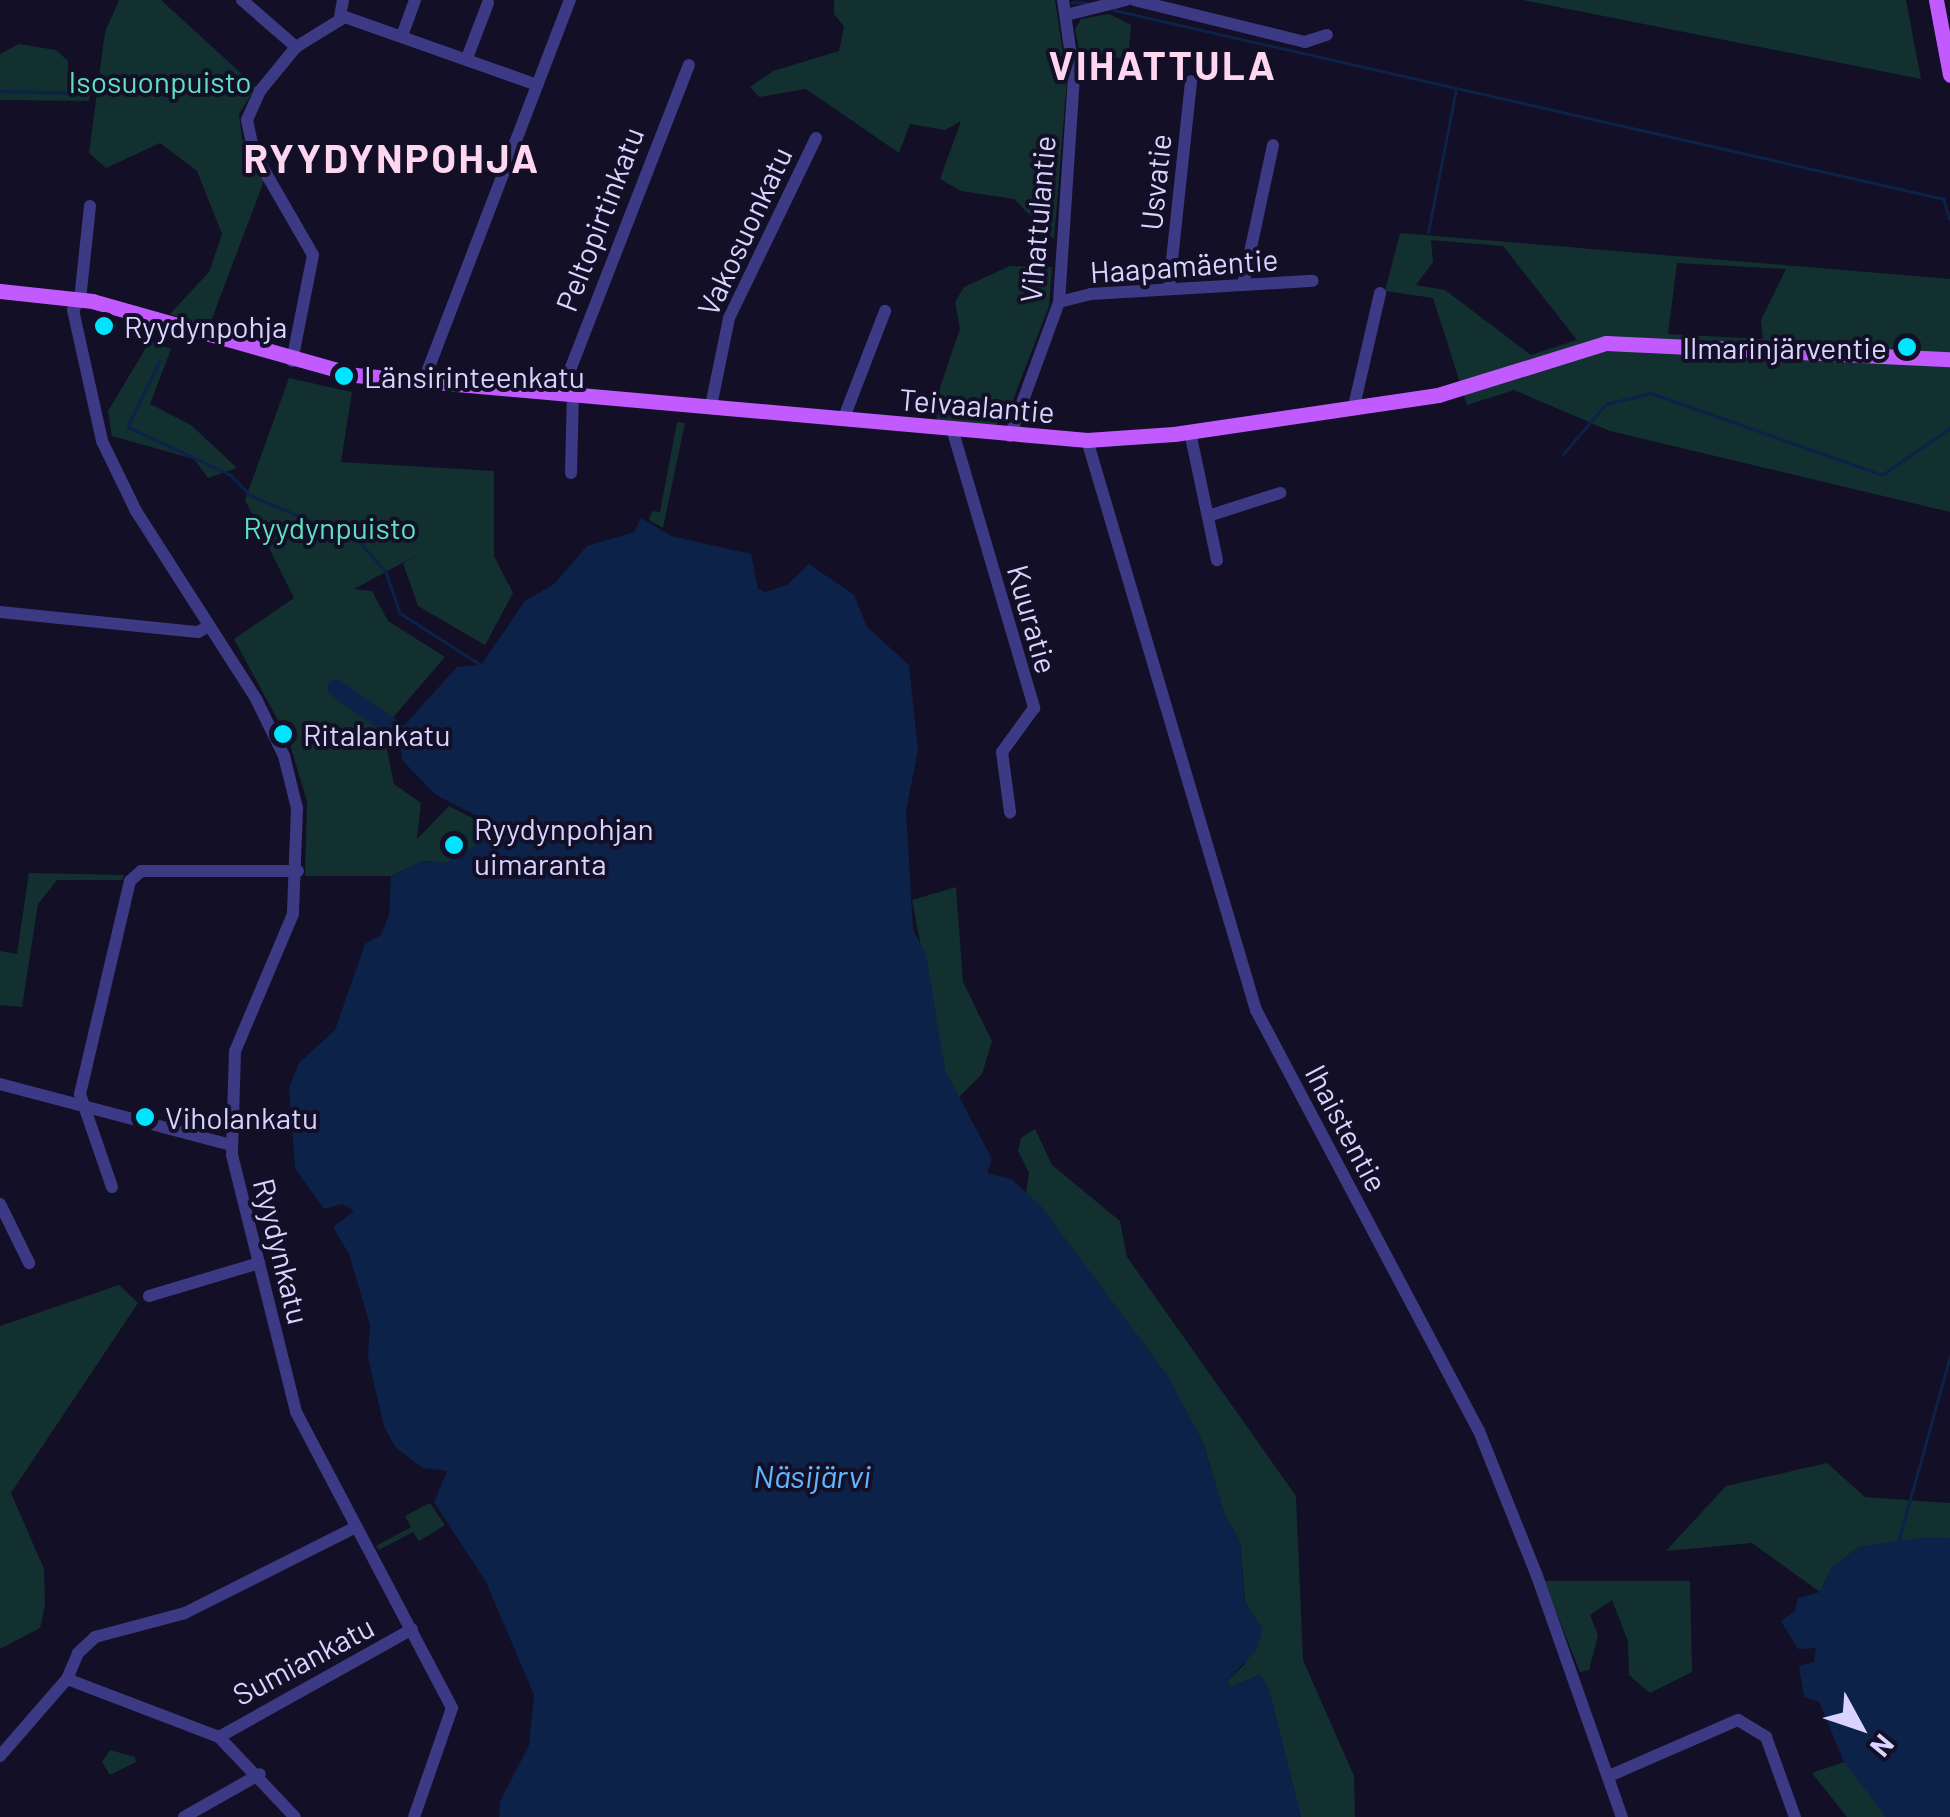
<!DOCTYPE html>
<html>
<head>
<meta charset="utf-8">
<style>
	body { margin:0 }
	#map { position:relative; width:1950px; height:1817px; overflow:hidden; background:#130f26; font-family:Barlow,sans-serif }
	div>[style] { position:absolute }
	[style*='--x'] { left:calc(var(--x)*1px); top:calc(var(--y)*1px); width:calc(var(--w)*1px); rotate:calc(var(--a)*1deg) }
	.green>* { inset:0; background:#12302f }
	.water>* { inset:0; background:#0c2248 }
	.stream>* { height:2.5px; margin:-1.25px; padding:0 1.25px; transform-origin:1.25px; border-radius:1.25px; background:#0c2248 }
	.river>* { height:18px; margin:-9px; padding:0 9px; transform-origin:9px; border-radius:9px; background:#0c2248 }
	.minor>* { height:12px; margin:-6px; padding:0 6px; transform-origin:6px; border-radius:6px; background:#3d3a85 }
	.major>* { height:15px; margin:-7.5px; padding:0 7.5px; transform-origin:7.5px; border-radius:7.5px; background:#c25bff }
	.dots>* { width:28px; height:28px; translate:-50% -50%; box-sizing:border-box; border:5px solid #130f26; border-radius:50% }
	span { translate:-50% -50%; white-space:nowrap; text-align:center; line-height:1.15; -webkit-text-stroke:8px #130f26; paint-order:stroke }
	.park-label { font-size:30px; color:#5fe0c0 }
	.street-label { font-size:30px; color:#d9d4ff }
	.poi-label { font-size:30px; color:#d9d4ff }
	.left { translate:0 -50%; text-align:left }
	.right { translate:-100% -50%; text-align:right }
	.water-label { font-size:32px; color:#62b6ff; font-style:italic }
	.district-label { font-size:40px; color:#ffd6f0; font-weight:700; letter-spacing:2.5px }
	.north { position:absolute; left:1810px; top:1677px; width:100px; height:100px; -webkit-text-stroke:8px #130f26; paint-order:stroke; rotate:130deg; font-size:28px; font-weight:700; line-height:40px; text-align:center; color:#d9d4ff }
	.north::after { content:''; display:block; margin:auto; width:35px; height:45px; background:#d9d4ff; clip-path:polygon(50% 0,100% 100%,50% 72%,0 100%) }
</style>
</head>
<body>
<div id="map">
	<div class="green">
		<div style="clip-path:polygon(119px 0,161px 0,256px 87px,239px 114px,242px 138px,264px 181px,208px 329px,170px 314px,209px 272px,222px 234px,197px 171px,160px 143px,106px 168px,89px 153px,105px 32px)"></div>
		<div style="clip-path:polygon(834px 0,1055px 0,1067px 79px,1054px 239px,1014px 199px,961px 191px,940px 179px,961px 121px,945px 130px,910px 124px,899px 153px,806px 89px,759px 97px,750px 87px,773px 71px,839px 51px,844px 26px,834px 14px)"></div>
		<div style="clip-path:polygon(1523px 0,1906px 0,1921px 79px)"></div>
		<div style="clip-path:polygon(1109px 14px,1131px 25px,1128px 60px,1079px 50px,1075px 29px,1081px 19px)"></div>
		<div style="clip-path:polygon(19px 44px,56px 50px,68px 61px,69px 82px,94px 78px,89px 101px,0 100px,0 54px)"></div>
		<div style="clip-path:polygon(evenodd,1400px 233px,1950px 279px,1950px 512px,1610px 431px,1514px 390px,1467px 405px,1433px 298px,1385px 291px,1400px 233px,1431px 240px,1503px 246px,1577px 340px,1531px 355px,1445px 290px,1416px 285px,1433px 262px,1431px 240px,1400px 233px,1677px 263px,1786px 269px,1761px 320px,1763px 339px,1668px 334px,1677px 263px)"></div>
		<div style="clip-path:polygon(1010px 266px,1052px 267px,1049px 306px,1008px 413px,995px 425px,936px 424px,940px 387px,960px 329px,955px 302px,964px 287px)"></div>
		<div style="clip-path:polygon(150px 341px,171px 349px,150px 404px,191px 425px,237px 468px,208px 478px,194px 459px,112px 436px,108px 411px)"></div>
		<div style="clip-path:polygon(289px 378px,352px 392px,341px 462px,494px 471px,494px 556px,513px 593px,485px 645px,418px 606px,403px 563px,447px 539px,354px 589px,372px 591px,388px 621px,445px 657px,383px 729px,394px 784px,421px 803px,417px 839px,449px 806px,476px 820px,484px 840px,447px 863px,423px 861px,391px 876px,305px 876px,307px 802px,289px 741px,234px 639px,294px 598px,245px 500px)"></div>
		<div style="clip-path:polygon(677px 422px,685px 423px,663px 528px,649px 520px,652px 511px,660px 512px)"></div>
		<div style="clip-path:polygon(29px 873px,124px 875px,122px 880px,57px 880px,38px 904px,22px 1007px,0 1005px,0 951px,17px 954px)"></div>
		<div style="clip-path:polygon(956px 887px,963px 982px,992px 1041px,982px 1074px,957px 1099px,945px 1070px,912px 900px)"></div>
		<div style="clip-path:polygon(1035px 1129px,1052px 1165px,1120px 1221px,1127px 1257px,1296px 1496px,1303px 1660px,1354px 1776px,1355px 1817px,1301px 1817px,1269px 1690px,1260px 1675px,1231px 1687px,1227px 1681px,1245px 1664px,1253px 1618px,1245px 1601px,1240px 1541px,1225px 1516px,1203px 1442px,1128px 1325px,1026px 1193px,1029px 1173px,1018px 1151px,1021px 1138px)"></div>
		<div style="clip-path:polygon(119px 1285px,138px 1303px,11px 1493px,44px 1569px,45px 1605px,40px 1628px,0 1649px,0 1326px)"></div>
		<div style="clip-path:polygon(1827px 1463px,1865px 1497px,1950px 1503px,1950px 1538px,1859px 1547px,1832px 1567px,1820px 1592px,1752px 1543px,1666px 1551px,1726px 1486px)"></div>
		<div style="clip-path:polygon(430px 1503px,445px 1525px,419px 1541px,413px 1532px,379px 1550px,376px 1546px,411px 1527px,405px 1516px)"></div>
		<div style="clip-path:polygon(1544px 1581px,1690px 1581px,1692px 1672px,1650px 1693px,1629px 1675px,1628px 1641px,1612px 1600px,1590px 1615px,1598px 1635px,1589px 1670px,1580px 1672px)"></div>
		<div style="clip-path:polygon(110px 1750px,135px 1757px,136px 1762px,110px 1775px,102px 1762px)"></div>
		<div style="clip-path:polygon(1844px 1762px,1873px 1791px,1886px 1817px,1847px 1817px,1812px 1773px)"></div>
	</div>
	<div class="water">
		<div style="clip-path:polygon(641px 518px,671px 536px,751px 554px,758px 589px,765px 592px,787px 585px,809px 564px,854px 595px,867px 627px,909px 665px,918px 750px,906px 811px,913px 930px,926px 954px,945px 1070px,992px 1159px,987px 1173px,1011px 1179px,1040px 1205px,1168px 1376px,1203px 1442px,1225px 1516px,1240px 1541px,1245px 1602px,1262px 1628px,1258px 1648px,1227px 1681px,1231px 1687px,1260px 1675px,1269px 1690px,1301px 1817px,499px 1817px,500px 1802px,529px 1745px,534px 1695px,486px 1582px,434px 1502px,447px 1471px,423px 1468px,395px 1447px,384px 1426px,368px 1358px,370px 1325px,349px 1254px,333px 1227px,354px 1211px,342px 1204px,324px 1209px,295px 1168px,289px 1088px,299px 1063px,335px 1030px,365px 944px,381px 935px,389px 915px,391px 876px,423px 861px,447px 863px,484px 840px,479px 817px,436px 795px,402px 760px,398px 732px,457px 667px,481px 665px,525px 601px,554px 584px,587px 546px,634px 532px)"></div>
		<div style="clip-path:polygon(1926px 1537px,1950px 1538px,1950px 1817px,1886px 1817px,1844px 1762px,1819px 1702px,1804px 1697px,1799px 1666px,1814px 1662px,1816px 1648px,1798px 1649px,1781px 1621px,1795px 1611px,1798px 1598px,1820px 1592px,1832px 1567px,1859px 1547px)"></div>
	</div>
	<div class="stream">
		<div style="--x:1072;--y:2;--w:14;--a:4"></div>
		<div style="--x:1114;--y:10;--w:851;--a:12.83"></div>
		<div style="--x:1944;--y:199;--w:20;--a:75"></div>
		<div style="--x:0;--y:91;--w:86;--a:1.3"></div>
		<div style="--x:1428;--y:233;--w:147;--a:-79"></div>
		<div style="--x:160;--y:361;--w:73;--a:115.9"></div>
		<div style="--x:128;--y:427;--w:114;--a:25"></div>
		<div style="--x:231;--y:475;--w:28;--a:46"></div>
		<div style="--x:250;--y:495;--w:120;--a:23.1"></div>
		<div style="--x:360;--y:542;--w:40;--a:49"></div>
		<div style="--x:386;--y:572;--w:43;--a:71.1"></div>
		<div style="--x:400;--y:613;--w:96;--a:32.7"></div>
		<div style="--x:1563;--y:454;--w:66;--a:-49.3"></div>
		<div style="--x:1606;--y:404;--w:46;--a:-13.7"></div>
		<div style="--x:1651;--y:393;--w:245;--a:19.5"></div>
		<div style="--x:1882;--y:475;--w:83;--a:-34.7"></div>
		<div style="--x:1897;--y:1546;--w:197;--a:-74.4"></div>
	</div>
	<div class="river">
		<div style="--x:336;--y:688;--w:76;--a:35.4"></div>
	</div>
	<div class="minor">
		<div style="--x:242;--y:0;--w:72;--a:41"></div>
		<div style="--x:1134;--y:0;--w:176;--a:13.8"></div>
		<div style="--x:1305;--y:42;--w:23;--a:-18"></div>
		<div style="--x:1066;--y:15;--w:62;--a:-14"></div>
		<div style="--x:340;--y:17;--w:17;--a:-80"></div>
		<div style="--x:403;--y:33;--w:35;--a:-70"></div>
		<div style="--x:467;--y:58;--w:59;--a:-69.1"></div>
		<div style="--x:90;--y:206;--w:94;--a:96.1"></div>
		<div style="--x:80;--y:299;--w:13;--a:122"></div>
		<div style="--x:73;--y:310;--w:134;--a:77.5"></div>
		<div style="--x:102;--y:441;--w:78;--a:64.1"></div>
		<div style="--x:136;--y:511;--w:223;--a:57.4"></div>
		<div style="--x:256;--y:699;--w:64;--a:63.8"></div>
		<div style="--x:284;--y:756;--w:54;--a:76"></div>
		<div style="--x:297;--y:808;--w:106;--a:92.2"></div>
		<div style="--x:293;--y:914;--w:149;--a:112.9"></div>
		<div style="--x:235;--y:1051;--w:104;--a:91.7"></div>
		<div style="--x:232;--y:1155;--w:265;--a:76"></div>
		<div style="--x:296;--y:1412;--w:335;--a:62.2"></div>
		<div style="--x:452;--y:1708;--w:115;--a:109.2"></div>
		<div style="--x:1243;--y:285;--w:143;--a:-77.9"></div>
		<div style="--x:1169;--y:288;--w:208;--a:-83.9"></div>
		<div style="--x:1059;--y:302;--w:33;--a:-14"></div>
		<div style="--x:1091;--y:294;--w:222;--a:-3.4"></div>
		<div style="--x:292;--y:361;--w:108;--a:-78.8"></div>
		<div style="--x:313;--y:255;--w:118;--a:-120"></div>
		<div style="--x:254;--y:153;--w:34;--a:-102"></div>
		<div style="--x:247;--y:120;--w:32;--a:-66"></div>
		<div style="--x:260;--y:91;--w:57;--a:-50.7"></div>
		<div style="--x:296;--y:47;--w:57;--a:-31.5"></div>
		<div style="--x:345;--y:17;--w:204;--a:19.5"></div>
		<div style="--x:424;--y:380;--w:407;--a:-69"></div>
		<div style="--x:561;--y:393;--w:352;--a:-68.7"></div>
		<div style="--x:711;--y:406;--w:90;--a:-78.4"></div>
		<div style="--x:729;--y:318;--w:200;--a:-64.2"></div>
		<div style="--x:1354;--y:406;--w:116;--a:-77"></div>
		<div style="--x:843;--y:420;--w:117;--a:-68.9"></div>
		<div style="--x:953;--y:432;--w:288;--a:73.6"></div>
		<div style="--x:1034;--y:708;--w:54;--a:126"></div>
		<div style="--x:1002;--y:752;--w:61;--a:82.4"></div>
		<div style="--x:1190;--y:432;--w:131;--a:78.1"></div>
		<div style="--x:1010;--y:436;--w:143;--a:-69.9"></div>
		<div style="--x:1059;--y:302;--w:225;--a:-86.2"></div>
		<div style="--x:1074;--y:77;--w:78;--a:-98.1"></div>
		<div style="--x:1087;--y:440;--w:595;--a:73.49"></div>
		<div style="--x:1256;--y:1010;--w:476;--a:62.1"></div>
		<div style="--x:1479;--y:1431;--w:156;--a:68.2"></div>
		<div style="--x:1537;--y:1576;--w:256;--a:70.6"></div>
		<div style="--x:571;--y:473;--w:80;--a:-88.6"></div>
		<div style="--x:1208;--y:516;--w:76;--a:-17.7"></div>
		<div style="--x:0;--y:612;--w:199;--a:5.8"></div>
		<div style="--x:198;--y:632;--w:13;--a:-29"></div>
		<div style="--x:0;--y:1084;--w:239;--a:14.8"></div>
		<div style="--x:112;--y:1187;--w:98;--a:-109"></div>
		<div style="--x:80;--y:1094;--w:219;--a:-76.8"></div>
		<div style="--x:130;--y:881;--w:15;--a:-42"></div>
		<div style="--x:141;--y:871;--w:157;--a:0"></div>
		<div style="--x:0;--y:1204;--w:66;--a:63.8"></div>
		<div style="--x:149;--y:1296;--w:115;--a:-16.7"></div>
		<div style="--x:67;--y:1679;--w:163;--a:20.9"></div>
		<div style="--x:219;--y:1737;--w:110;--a:46.5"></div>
		<div style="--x:219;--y:1737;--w:221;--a:-29.2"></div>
		<div style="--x:0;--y:1756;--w:102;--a:-49"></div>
		<div style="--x:67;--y:1679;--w:28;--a:-67"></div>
		<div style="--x:78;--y:1653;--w:23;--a:-43"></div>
		<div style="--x:95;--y:1637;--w:93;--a:-14.9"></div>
		<div style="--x:185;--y:1613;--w:191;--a:-26.7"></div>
		<div style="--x:1609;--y:1776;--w:141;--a:-23.5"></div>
		<div style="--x:1738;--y:1720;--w:33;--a:31"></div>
		<div style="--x:1766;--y:1737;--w:85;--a:70.1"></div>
		<div style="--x:184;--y:1817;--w:87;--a:-29.5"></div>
	</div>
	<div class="major">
		<div style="--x:1936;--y:0;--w:76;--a:79.4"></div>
		<div style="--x:0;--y:291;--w:93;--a:6.2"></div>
		<div style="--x:92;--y:301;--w:273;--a:15.7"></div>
		<div style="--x:355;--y:375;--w:735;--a:5.07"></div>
		<div style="--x:1087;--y:440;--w:87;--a:-3.9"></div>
		<div style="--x:1174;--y:434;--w:267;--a:-8.4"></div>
		<div style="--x:1438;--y:395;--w:176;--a:-17.2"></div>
		<div style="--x:1606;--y:343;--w:344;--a:2.7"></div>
	</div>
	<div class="dots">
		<div style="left:104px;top:326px;background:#00e5ff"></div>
		<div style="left:1907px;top:347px;background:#00e5ff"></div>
		<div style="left:344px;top:376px;background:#00e5ff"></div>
		<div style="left:283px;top:734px;background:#00e5ff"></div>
		<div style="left:454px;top:845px;background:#00e5ff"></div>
		<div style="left:145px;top:1117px;background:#00e5ff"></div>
	</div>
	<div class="park-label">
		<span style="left:160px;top:81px">Isosuonpuisto</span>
		<span style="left:330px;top:527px">Ryydynpuisto</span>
	</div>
	<div class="street-label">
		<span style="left:1155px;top:182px;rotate:-84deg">Usvatie</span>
		<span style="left:599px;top:219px;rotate:-69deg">Peltopirtinkatu</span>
		<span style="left:1037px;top:219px;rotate:-85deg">Vihattulantie</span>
		<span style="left:744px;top:231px;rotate:-65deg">Vakosuonkatu</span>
		<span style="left:1184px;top:265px;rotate:-4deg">Haapamäentie</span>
		<span style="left:977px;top:405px;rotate:5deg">Teivaalantie</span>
		<span style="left:1033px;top:619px;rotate:74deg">Kuuratie</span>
		<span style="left:1347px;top:1128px;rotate:62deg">Ihaistentie</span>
		<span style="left:282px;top:1251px;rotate:76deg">Ryydynkatu</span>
		<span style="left:303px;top:1660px;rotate:-28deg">Sumiankatu</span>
	</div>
	<div class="poi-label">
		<span class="left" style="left:124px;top:326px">Ryydynpohja</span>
		<span class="right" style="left:1887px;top:347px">Ilmarinjärventie</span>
		<span class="left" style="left:364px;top:376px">Länsirinteenkatu</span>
		<span class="left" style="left:303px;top:734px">Ritalankatu</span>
		<span class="left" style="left:474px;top:845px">Ryydynpohjan<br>uimaranta</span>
		<span class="left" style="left:165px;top:1117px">Viholankatu</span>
	</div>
	<div class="water-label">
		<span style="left:812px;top:1475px">Näsijärvi</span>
	</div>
	<div class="district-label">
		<span style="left:1163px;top:64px">VIHATTULA</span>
		<span style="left:392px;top:157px">RYYDYNPOHJA</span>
	</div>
	<div class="north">N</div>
</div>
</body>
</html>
